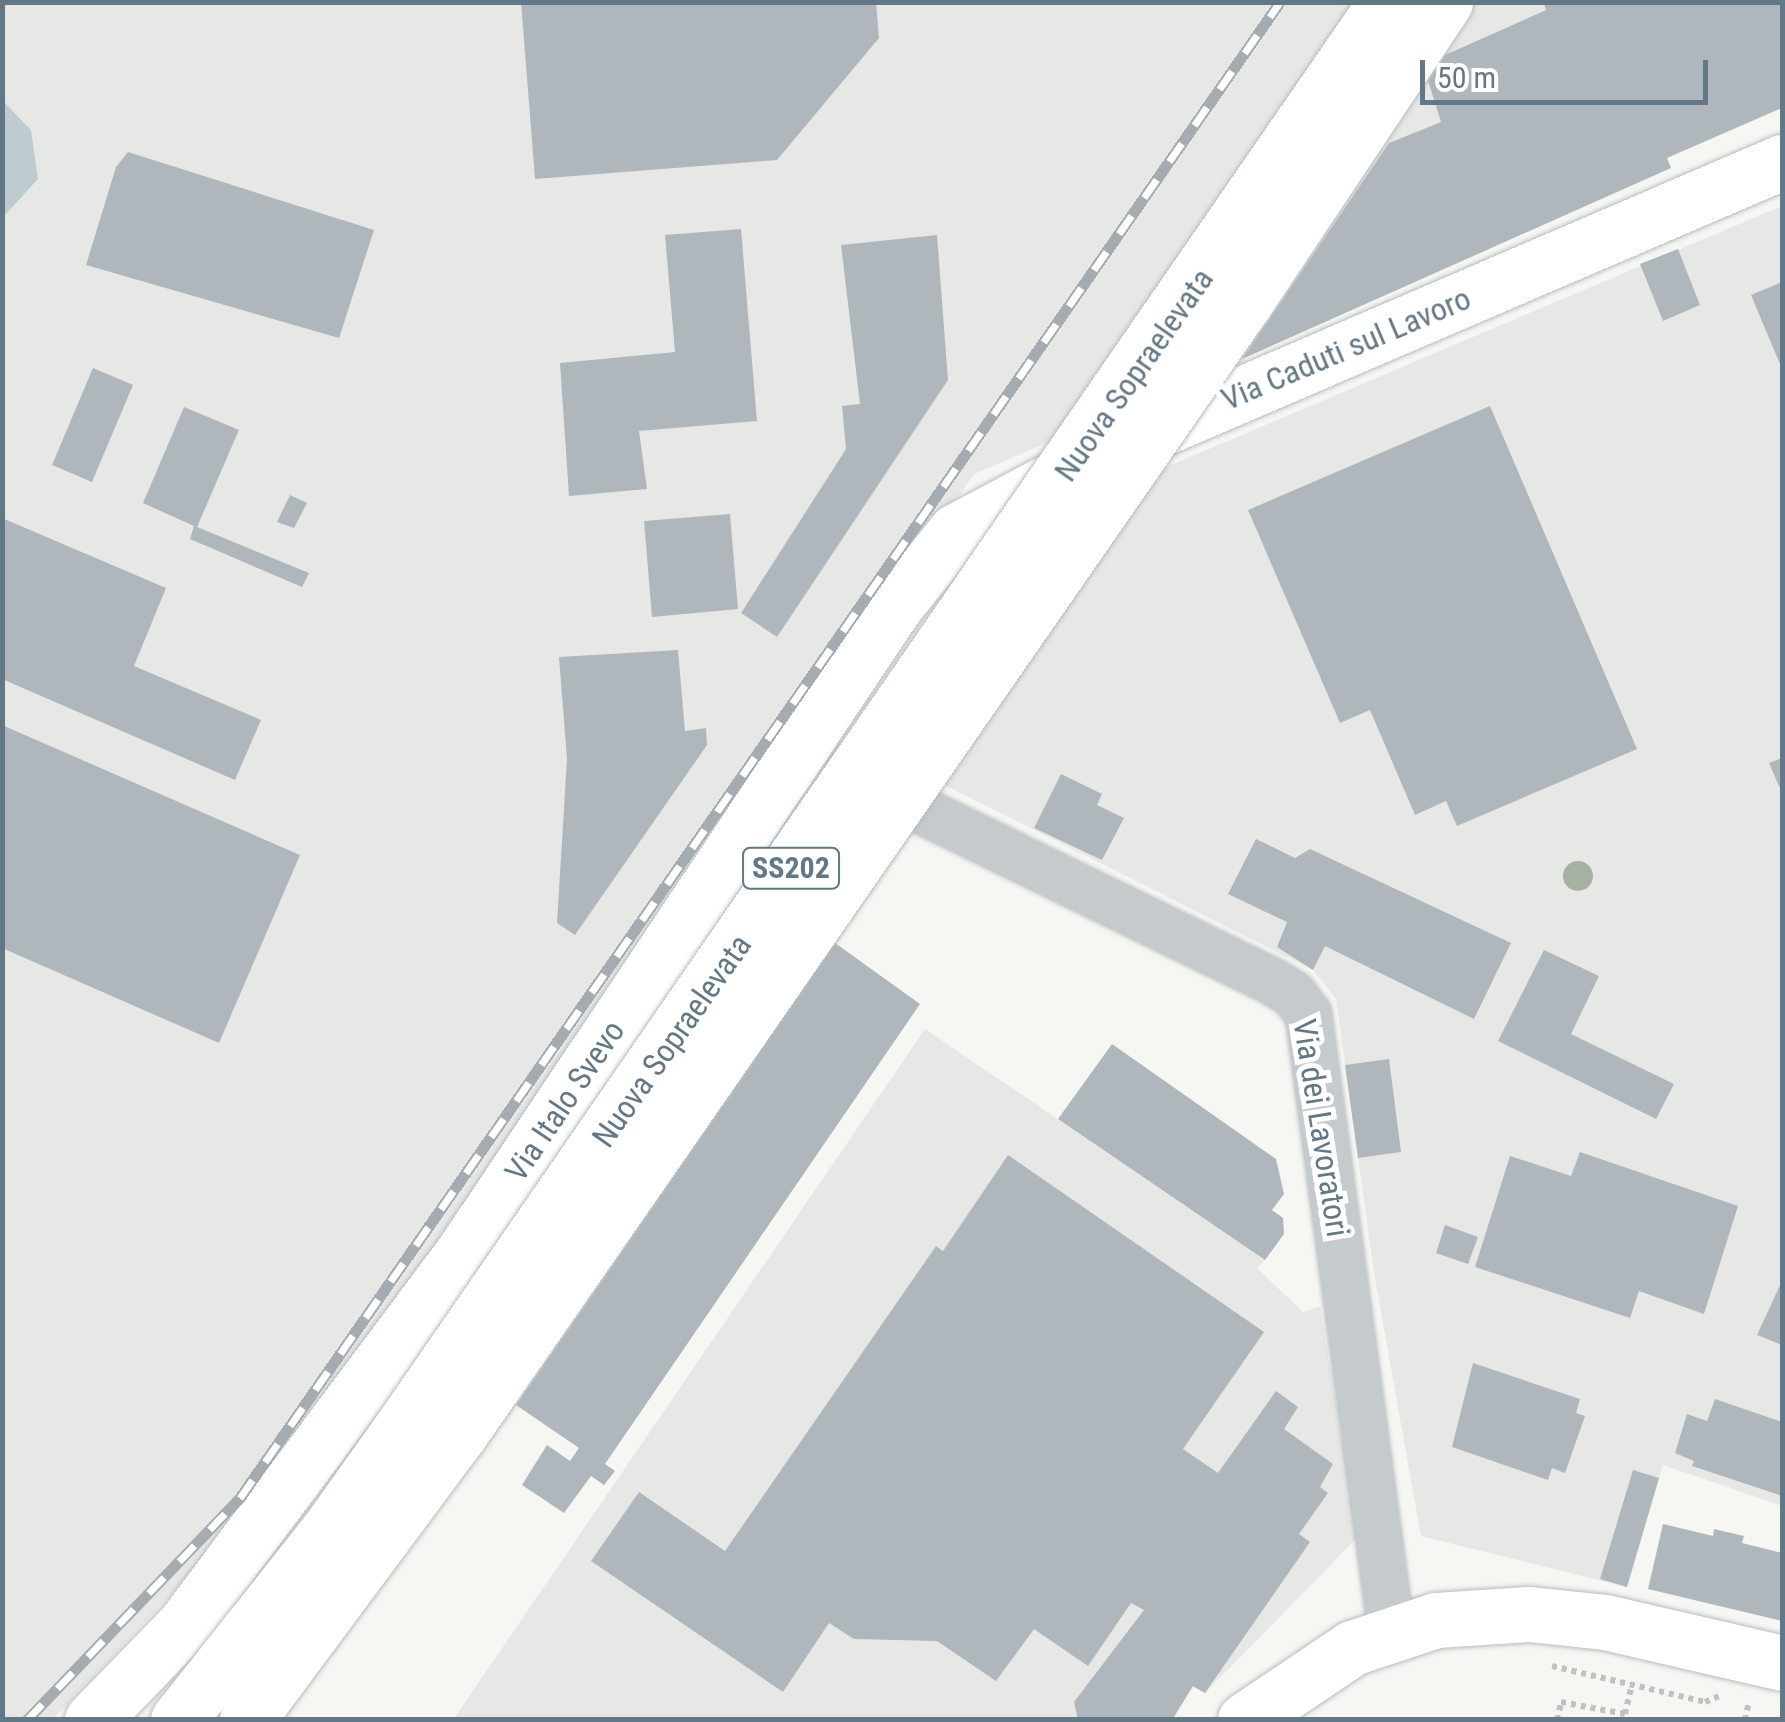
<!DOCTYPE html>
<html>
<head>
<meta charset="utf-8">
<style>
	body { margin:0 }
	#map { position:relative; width:1785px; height:1722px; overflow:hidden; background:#f6f6f2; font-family:"Roboto Condensed",sans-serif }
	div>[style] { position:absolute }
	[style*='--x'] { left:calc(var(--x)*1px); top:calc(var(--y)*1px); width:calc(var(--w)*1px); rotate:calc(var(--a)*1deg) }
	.built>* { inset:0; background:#e7e8e6 }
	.water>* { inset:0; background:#becbcf }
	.building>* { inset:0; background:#afb7bc }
	.path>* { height:6px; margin-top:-3px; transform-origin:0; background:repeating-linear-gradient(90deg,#bfc1c3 0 5px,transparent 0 10px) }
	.roads { filter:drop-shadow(0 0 2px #b7bdc1) drop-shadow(0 0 2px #b7bdc1) }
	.street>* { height:45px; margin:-22.5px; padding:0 22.5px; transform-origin:22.5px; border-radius:22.5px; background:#c5cacc }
	.secondary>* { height:55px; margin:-27.5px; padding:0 27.5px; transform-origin:27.5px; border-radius:27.5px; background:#fff }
	.primary>* { height:55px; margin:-27.5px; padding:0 27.5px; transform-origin:27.5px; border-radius:27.5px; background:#fff }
	.rail>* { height:11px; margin-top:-5.5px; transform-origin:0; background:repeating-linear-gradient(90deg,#fff 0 22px,#a5acb1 0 44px); box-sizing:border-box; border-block:2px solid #a5acb1 }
	.bridges { filter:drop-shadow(0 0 2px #b7bbbe) drop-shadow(0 0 2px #b7bbbe) }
	.highway-bridge>* { height:55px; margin:-27.5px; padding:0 27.5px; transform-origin:27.5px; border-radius:27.5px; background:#fff }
	.trees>* { width:30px; height:30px; margin:-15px; border-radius:50%; background:#a6b1a1 }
	span { translate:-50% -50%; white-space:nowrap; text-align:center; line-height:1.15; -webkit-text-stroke:10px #fff; paint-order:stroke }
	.shield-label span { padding:2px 8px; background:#fff; border:2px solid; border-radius:8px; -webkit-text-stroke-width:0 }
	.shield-label { font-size:30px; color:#637886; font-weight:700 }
	.street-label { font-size:32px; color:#637886 }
	.frame { position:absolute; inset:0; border:5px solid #637886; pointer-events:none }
	.scale { position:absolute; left:1420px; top:60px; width:288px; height:45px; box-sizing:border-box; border:5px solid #637886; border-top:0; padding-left:12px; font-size:30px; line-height:35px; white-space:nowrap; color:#637886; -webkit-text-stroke:8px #fff; paint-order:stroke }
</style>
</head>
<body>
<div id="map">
	<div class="built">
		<div style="clip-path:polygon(3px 3px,1543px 3px,1546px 10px,1445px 55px,1428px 81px,1441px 122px,1389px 143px,1242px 359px,974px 474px,699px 876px,246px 1516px,53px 1719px,3px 1720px)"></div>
		<div style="clip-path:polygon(1782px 206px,1782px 1506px,1663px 1465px,1627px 1587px,1421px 1536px,1374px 1273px,1336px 999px,1313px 970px,869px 747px,1086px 501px)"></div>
		<div style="clip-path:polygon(925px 1029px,1265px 1260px,1257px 1268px,1303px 1312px,1320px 1306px,1358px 1537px,1205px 1693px,1193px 1687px,1172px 1719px,453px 1720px)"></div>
	</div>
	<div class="water">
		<div style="clip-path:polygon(3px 101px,31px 130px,38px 179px,3px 217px)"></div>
	</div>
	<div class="building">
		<div style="clip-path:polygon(521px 2px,876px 2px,879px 38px,777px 160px,535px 179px)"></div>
		<div style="clip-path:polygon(1543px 2px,1782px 2px,1782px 108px,1667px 158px,1671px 168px,1242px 359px,1389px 143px,1441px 122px,1428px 81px,1445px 55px,1546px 10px)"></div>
		<div style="clip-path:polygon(128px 152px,374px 230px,339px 338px,86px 265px,116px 167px)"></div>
		<div style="clip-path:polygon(741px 229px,757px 421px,639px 431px,647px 489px,569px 496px,560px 363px,675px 352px,665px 235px)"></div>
		<div style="clip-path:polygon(937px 235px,948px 380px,777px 637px,741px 613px,846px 449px,842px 406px,860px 404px,841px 245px)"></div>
		<div style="clip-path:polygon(1678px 249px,1700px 305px,1663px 321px,1640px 264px)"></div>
		<div style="clip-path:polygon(1782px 282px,1782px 369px,1751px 295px)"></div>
		<div style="clip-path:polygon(93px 368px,133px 385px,92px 482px,52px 465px)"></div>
		<div style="clip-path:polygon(1490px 406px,1637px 749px,1457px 826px,1446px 801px,1415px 815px,1370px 710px,1340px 723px,1248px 510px)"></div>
		<div style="clip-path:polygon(184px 407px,239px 430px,197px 527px,309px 573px,302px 587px,190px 539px,194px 526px,143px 503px)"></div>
		<div style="clip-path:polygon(290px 495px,307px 503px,294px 528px,277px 522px)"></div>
		<div style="clip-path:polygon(730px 514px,738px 609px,652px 617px,644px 521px)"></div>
		<div style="clip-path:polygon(2px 518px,166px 588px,134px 666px,261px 720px,235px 780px,2px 679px)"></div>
		<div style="clip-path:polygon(678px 650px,685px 731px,706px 728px,707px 745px,575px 935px,557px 923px,567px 759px,559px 657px)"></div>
		<div style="clip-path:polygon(2px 725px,300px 855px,219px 1043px,2px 948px)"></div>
		<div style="clip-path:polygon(1782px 758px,1782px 793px,1769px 763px)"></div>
		<div style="clip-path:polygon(1061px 774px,1102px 794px,1097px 805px,1124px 818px,1102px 860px,1034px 828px)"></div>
		<div style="clip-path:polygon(1256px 839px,1295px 858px,1310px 849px,1511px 943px,1474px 1019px,1325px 946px,1313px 970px,1277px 947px,1287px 922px,1228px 894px)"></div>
		<div style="clip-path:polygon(835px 943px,920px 1004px,605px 1464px,615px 1471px,604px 1485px,591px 1476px,564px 1513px,522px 1485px,547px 1445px,570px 1461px,579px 1448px,516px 1405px)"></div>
		<div style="clip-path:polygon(1544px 950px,1599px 976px,1571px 1034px,1674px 1084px,1656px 1119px,1498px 1041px)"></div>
		<div style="clip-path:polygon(1112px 1044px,1276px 1159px,1284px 1194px,1272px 1210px,1283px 1218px,1284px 1234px,1265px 1260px,1058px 1119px)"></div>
		<div style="clip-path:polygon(1389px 1059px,1401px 1152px,1358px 1158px,1345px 1065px)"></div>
		<div style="clip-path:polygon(1580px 1152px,1738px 1206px,1704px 1314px,1639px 1291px,1630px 1318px,1475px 1267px,1510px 1156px,1571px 1176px)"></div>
		<div style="clip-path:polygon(1008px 1155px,1264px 1332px,1183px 1449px,1218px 1473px,1276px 1391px,1298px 1407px,1284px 1429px,1333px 1464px,1320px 1487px,1328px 1493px,1299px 1534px,1310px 1542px,1205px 1693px,1193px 1686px,1172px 1720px,1078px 1720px,1074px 1702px,1144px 1610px,1131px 1603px,1088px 1666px,1034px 1629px,996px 1681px,937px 1641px,854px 1639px,829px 1623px,783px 1692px,591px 1561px,639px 1492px,725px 1551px,936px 1246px,943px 1251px)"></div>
		<div style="clip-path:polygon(1445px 1225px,1478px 1237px,1468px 1264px,1436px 1253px)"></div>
		<div style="clip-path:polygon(1782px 1281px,1782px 1345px,1757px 1335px)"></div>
		<div style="clip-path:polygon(1473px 1363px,1580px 1399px,1576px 1413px,1585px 1416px,1565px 1473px,1552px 1468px,1548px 1480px,1452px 1447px)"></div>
		<div style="clip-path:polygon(1715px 1399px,1782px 1422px,1782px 1496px,1692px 1466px,1694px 1461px,1675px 1453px,1687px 1414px,1707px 1421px)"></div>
		<div style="clip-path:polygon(1633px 1470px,1659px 1478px,1627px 1587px,1600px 1579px)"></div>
		<div style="clip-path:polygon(1663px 1524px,1713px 1536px,1714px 1529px,1744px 1536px,1742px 1543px,1782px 1553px,1782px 1621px,1648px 1589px)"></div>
	</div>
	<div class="path">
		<div style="--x:1552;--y:1666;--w:157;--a:13.2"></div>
		<div style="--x:1705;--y:1702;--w:15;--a:-23"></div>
		<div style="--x:1557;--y:1720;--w:18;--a:-77"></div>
		<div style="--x:1561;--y:1702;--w:65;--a:10.6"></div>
		<div style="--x:1625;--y:1714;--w:31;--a:-77"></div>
		<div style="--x:1745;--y:1720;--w:19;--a:-78"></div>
	</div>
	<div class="roads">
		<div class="street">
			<div style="--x:800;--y:751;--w:523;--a:25.98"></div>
			<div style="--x:1270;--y:980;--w:27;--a:31"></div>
			<div style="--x:1293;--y:994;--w:25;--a:53"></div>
			<div style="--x:1308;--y:1014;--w:624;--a:82.35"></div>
		</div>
		<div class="secondary">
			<div style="--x:92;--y:1720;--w:134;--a:-45.9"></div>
			<div style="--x:185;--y:1624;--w:459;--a:-53.2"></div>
			<div style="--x:460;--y:1257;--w:784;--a:-56.23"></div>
			<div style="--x:896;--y:605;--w:95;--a:-51"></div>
			<div style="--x:956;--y:531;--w:157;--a:-28"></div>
			<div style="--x:1095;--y:457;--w:748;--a:-23.24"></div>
		</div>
		<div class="primary">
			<div style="--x:1245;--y:1720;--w:129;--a:-33.9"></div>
			<div style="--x:1352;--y:1648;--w:89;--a:-18.4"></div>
			<div style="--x:1436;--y:1620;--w:93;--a:-3.7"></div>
			<div style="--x:1529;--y:1614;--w:76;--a:6"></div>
			<div style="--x:1605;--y:1622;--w:182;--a:13"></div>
		</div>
	</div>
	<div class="rail">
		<div style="--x:27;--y:1720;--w:308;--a:-46.2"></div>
		<div style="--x:240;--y:1498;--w:1822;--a:-55.19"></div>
	</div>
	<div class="bridges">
		<div class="highway-bridge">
			<div style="--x:178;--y:1720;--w:245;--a:-51.6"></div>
			<div style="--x:330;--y:1528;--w:152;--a:-54.6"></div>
			<div style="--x:418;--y:1404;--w:1704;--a:-55.38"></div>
			<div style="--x:247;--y:1720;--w:355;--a:-53.4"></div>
			<div style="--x:459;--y:1435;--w:1375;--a:-55.25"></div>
			<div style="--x:1243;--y:305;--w:364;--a:-56.3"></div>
		</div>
	</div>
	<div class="trees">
		<div style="left:1578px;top:876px"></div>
	</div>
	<div class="shield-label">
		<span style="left:791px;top:868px">SS202</span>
	</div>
	<div class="street-label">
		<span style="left:1346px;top:349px;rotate:-23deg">Via Caduti sul Lavoro</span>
		<span style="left:1134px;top:375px;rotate:-55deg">Nuova Sopraelevata</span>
		<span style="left:672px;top:1041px;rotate:-55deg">Nuova Sopraelevata</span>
		<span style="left:565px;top:1101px;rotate:-56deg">Via Italo Svevo</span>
		<span style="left:1321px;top:1128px;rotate:81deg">Via dei Lavoratori</span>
	</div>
	<div class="frame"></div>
	<div class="scale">50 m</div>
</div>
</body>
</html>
